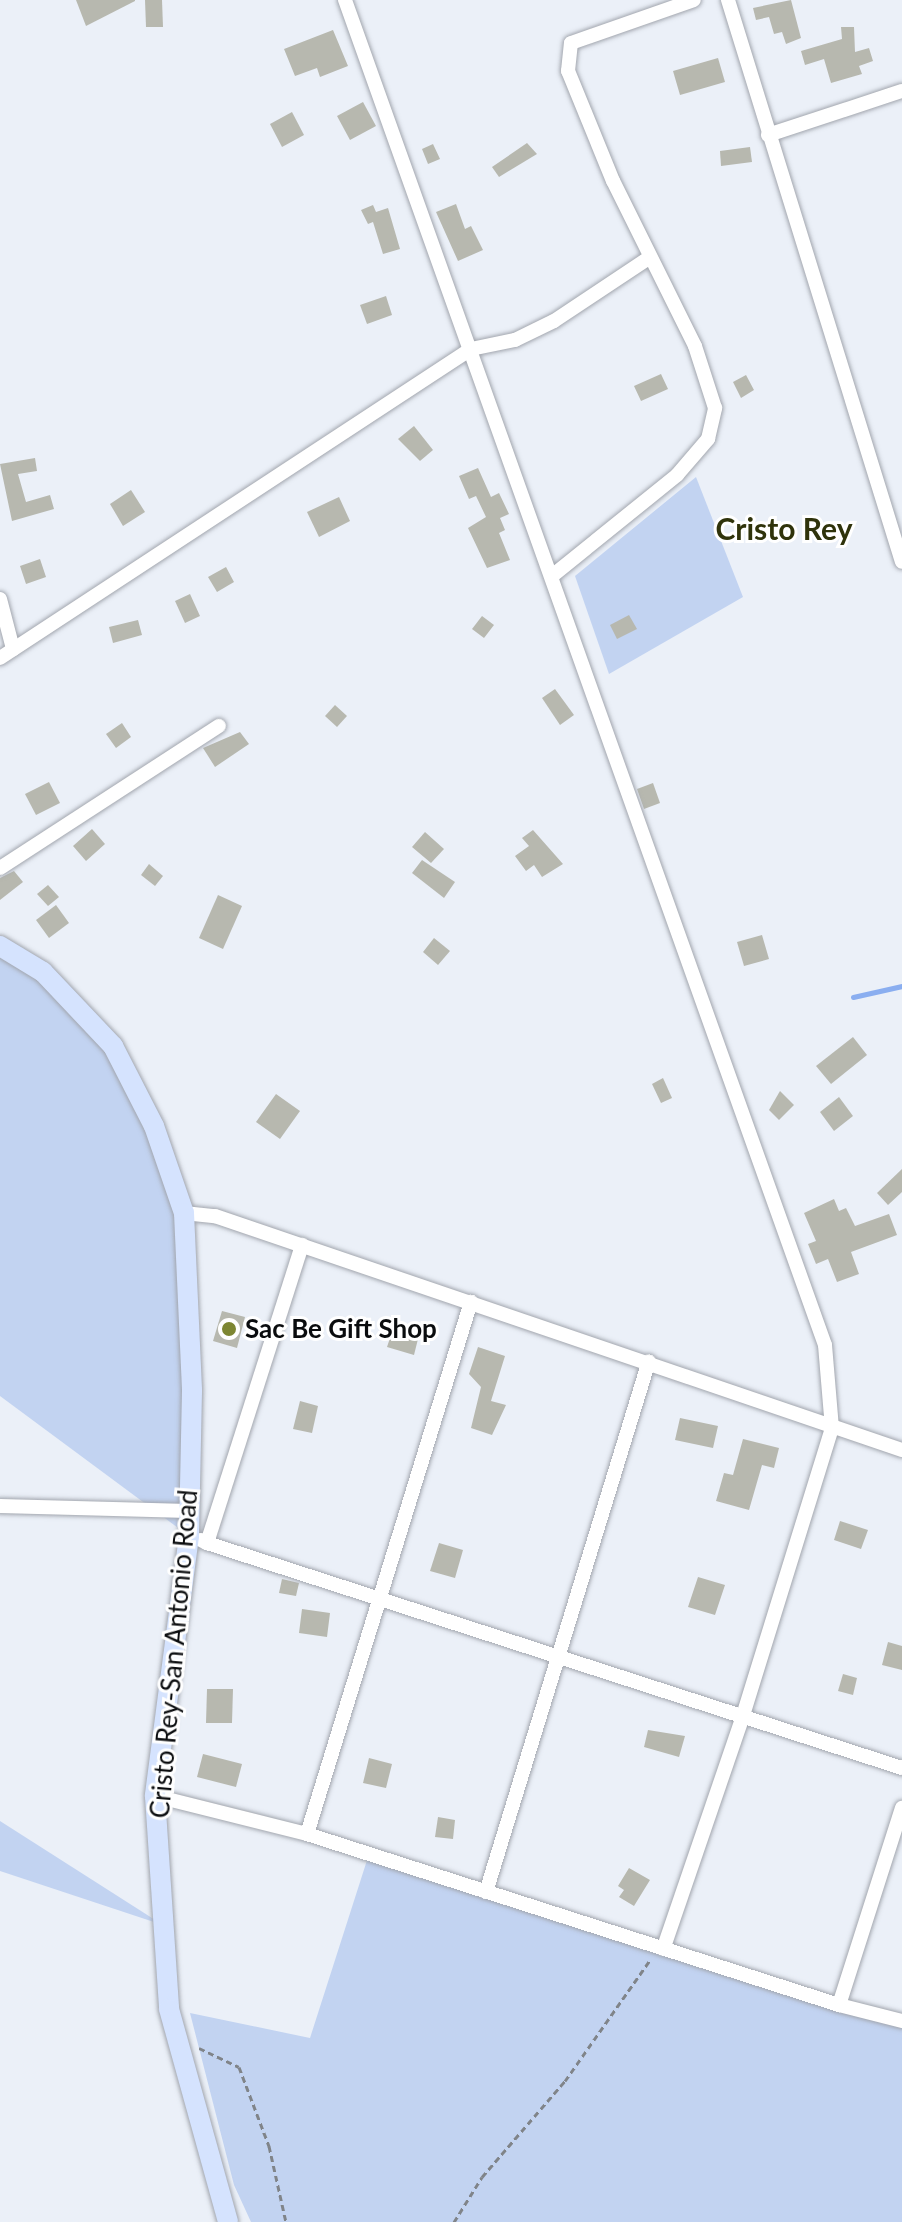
<!DOCTYPE html>
<html>
<head>
<meta charset="utf-8">
<style>
	body { margin:0 }
	#map { position:relative; width:902px; height:2222px; overflow:hidden; background:#ebf0f8; font-family:Lato,sans-serif }
	div>[style] { position:absolute }
	[style*='--x'] { left:calc(var(--x)*1px); top:calc(var(--y)*1px); width:calc(var(--w)*1px); rotate:calc(var(--a)*1deg) }
	.green>* { inset:0; background:#c2d3f1 }
	.stream>* { height:5px; margin:-2.5px; padding:0 2.5px; transform-origin:2.5px; border-radius:2.5px; background:#8aaef0 }
	.building>* { inset:0; background:#b7b8af }
	.path>* { height:3px; margin-top:-1.5px; transform-origin:0; background:repeating-linear-gradient(90deg,#808489 0 6px,transparent 0 10px) }
	.roads { filter:drop-shadow(0 0 2px #a2a6ae) drop-shadow(0 0 2px #a2a6ae) }
	.street>* { height:14px; margin:-7px; padding:0 7px; transform-origin:7px; border-radius:7px; background:#fff }
	.secondary>* { height:20px; margin:-10px; padding:0 10px; transform-origin:10px; border-radius:10px; background:#d5e3fe }
	.dots>* { width:22px; height:22px; translate:-50% -50%; box-sizing:border-box; border:4px solid #fff; border-radius:50% }
	span { translate:-50% -50%; white-space:nowrap; text-align:center; line-height:1.15; -webkit-text-stroke:6px #fff; paint-order:stroke }
	.poi-label { font-size:26px; color:#0a0c0e; font-weight:700 }
	.left { translate:0 -50%; text-align:left }
	.street-label { font-size:26px; color:#0a0c0e }
	.quarter-label { font-size:30px; color:#2f330b; font-weight:700 }
</style>
</head>
<body>
<div id="map">
	<div class="green">
		<div style="clip-path:polygon(696px 477px,743px 597px,609px 674px,575px 576px)"></div>
		<div style="clip-path:polygon(0 946px,113px 1046px,184px 1213px,189px 1536px,0 1396px)"></div>
		<div style="clip-path:polygon(0 1821px,163px 1925px,0 1871px)"></div>
		<div style="clip-path:polygon(369px 1854px,902px 2026px,902px 2222px,251px 2222px,234px 2185px,190px 2013px,310px 2038px)"></div>
	</div>
	<div class="stream">
		<div style="--x:853;--y:997;--w:50;--a:-12.7"></div>
	</div>
	<div class="building">
		<div style="clip-path:polygon(76px 0,135px 0,135px 1px,86px 26px)"></div>
		<div style="clip-path:polygon(145px 0,162px 0,163px 27px,146px 27px)"></div>
		<div style="clip-path:polygon(791px 0,801px 38px,786px 44px,782px 32px,774px 34px,769px 17px,756px 20px,753px 8px)"></div>
		<div style="clip-path:polygon(841px 27px,854px 27px,855px 52px,869px 48px,873px 61px,859px 66px,862px 74px,831px 83px,824px 59px,805px 65px,801px 51px,842px 39px)"></div>
		<div style="clip-path:polygon(333px 30px,348px 66px,320px 77px,317px 68px,295px 76px,284px 49px)"></div>
		<div style="clip-path:polygon(718px 58px,725px 82px,680px 95px,673px 71px)"></div>
		<div style="clip-path:polygon(363px 102px,376px 126px,350px 140px,337px 116px)"></div>
		<div style="clip-path:polygon(292px 112px,304px 135px,282px 147px,270px 124px)"></div>
		<div style="clip-path:polygon(527px 143px,537px 154px,499px 177px,492px 167px)"></div>
		<div style="clip-path:polygon(433px 144px,440px 159px,428px 164px,422px 149px)"></div>
		<div style="clip-path:polygon(750px 147px,752px 162px,721px 166px,720px 151px)"></div>
		<div style="clip-path:polygon(456px 204px,465px 229px,471px 226px,483px 250px,458px 261px,436px 212px)"></div>
		<div style="clip-path:polygon(373px 205px,376px 212px,388px 208px,400px 249px,383px 254px,373px 222px,368px 224px,361px 210px)"></div>
		<div style="clip-path:polygon(386px 296px,392px 315px,367px 324px,360px 305px)"></div>
		<div style="clip-path:polygon(661px 374px,668px 389px,641px 401px,634px 386px)"></div>
		<div style="clip-path:polygon(746px 375px,754px 390px,741px 398px,733px 382px)"></div>
		<div style="clip-path:polygon(414px 426px,433px 450px,420px 461px,398px 439px)"></div>
		<div style="clip-path:polygon(35px 458px,37px 471px,18px 474px,26px 502px,50px 495px,54px 509px,12px 521px,0 464px)"></div>
		<div style="clip-path:polygon(478px 468px,491px 497px,499px 493px,509px 514px,500px 518px,505px 530px,499px 533px,510px 560px,487px 568px,468px 528px,486px 517px,476px 496px,469px 499px,459px 476px)"></div>
		<div style="clip-path:polygon(131px 490px,145px 512px,123px 526px,110px 504px)"></div>
		<div style="clip-path:polygon(339px 497px,350px 521px,319px 537px,307px 512px)"></div>
		<div style="clip-path:polygon(40px 559px,46px 577px,26px 584px,20px 566px)"></div>
		<div style="clip-path:polygon(226px 567px,234px 582px,217px 592px,208px 577px)"></div>
		<div style="clip-path:polygon(190px 594px,200px 616px,185px 623px,175px 601px)"></div>
		<div style="clip-path:polygon(629px 615px,637px 629px,617px 639px,610px 625px)"></div>
		<div style="clip-path:polygon(482px 616px,494px 625px,484px 638px,472px 629px)"></div>
		<div style="clip-path:polygon(138px 620px,142px 635px,113px 643px,109px 627px)"></div>
		<div style="clip-path:polygon(555px 689px,574px 715px,560px 725px,542px 698px)"></div>
		<div style="clip-path:polygon(335px 705px,347px 716px,337px 727px,325px 716px)"></div>
		<div style="clip-path:polygon(122px 723px,131px 737px,116px 748px,106px 734px)"></div>
		<div style="clip-path:polygon(240px 732px,249px 744px,215px 767px,203px 748px)"></div>
		<div style="clip-path:polygon(49px 782px,60px 803px,36px 815px,25px 794px)"></div>
		<div style="clip-path:polygon(653px 783px,660px 803px,644px 809px,637px 789px)"></div>
		<div style="clip-path:polygon(92px 829px,105px 844px,86px 861px,73px 846px)"></div>
		<div style="clip-path:polygon(533px 830px,563px 864px,542px 877px,534px 865px,526px 871px,515px 856px,529px 846px,522px 838px)"></div>
		<div style="clip-path:polygon(425px 832px,444px 849px,431px 863px,412px 847px)"></div>
		<div style="clip-path:polygon(422px 860px,455px 882px,444px 898px,412px 873px)"></div>
		<div style="clip-path:polygon(149px 864px,163px 876px,155px 886px,141px 875px)"></div>
		<div style="clip-path:polygon(14px 871px,23px 882px,0 900px,0 878px)"></div>
		<div style="clip-path:polygon(48px 885px,59px 897px,48px 906px,37px 894px)"></div>
		<div style="clip-path:polygon(218px 895px,242px 906px,223px 949px,199px 938px)"></div>
		<div style="clip-path:polygon(56px 905px,69px 923px,49px 938px,36px 920px)"></div>
		<div style="clip-path:polygon(762px 935px,769px 959px,744px 966px,737px 942px)"></div>
		<div style="clip-path:polygon(434px 938px,450px 951px,438px 965px,423px 952px)"></div>
		<div style="clip-path:polygon(853px 1037px,867px 1055px,831px 1084px,816px 1066px)"></div>
		<div style="clip-path:polygon(663px 1078px,672px 1098px,661px 1103px,652px 1084px)"></div>
		<div style="clip-path:polygon(780px 1091px,794px 1105px,779px 1120px,769px 1110px)"></div>
		<div style="clip-path:polygon(276px 1094px,300px 1111px,280px 1139px,256px 1122px)"></div>
		<div style="clip-path:polygon(839px 1097px,853px 1116px,834px 1131px,820px 1112px)"></div>
		<div style="clip-path:polygon(902px 1169px,902px 1192px,888px 1205px,877px 1193px)"></div>
		<div style="clip-path:polygon(834px 1199px,839px 1211px,846px 1208px,855px 1226px,889px 1214px,897px 1235px,851px 1252px,859px 1274px,837px 1282px,828px 1259px,816px 1264px,808px 1244px,816px 1241px,804px 1213px)"></div>
		<div style="clip-path:polygon(222px 1311px,245px 1317px,237px 1348px,213px 1341px)"></div>
		<div style="clip-path:polygon(392px 1332px,418px 1339px,414px 1355px,387px 1347px)"></div>
		<div style="clip-path:polygon(478px 1347px,505px 1356px,491px 1401px,506px 1405px,492px 1435px,471px 1428px,481px 1387px,469px 1374px)"></div>
		<div style="clip-path:polygon(300px 1401px,318px 1406px,312px 1433px,293px 1429px)"></div>
		<div style="clip-path:polygon(680px 1418px,718px 1426px,713px 1448px,675px 1440px)"></div>
		<div style="clip-path:polygon(743px 1439px,779px 1448px,774px 1468px,762px 1465px,749px 1510px,716px 1501px,724px 1473px,733px 1475px)"></div>
		<div style="clip-path:polygon(840px 1521px,868px 1530px,861px 1549px,834px 1540px)"></div>
		<div style="clip-path:polygon(439px 1543px,463px 1550px,455px 1578px,430px 1571px)"></div>
		<div style="clip-path:polygon(698px 1577px,725px 1585px,715px 1615px,688px 1607px)"></div>
		<div style="clip-path:polygon(282px 1579px,299px 1583px,296px 1596px,279px 1593px)"></div>
		<div style="clip-path:polygon(302px 1609px,330px 1613px,327px 1637px,299px 1633px)"></div>
		<div style="clip-path:polygon(888px 1642px,902px 1646px,902px 1670px,882px 1665px)"></div>
		<div style="clip-path:polygon(843px 1674px,857px 1678px,853px 1695px,838px 1691px)"></div>
		<div style="clip-path:polygon(207px 1689px,233px 1689px,232px 1723px,206px 1723px)"></div>
		<div style="clip-path:polygon(648px 1730px,685px 1736px,679px 1757px,644px 1747px)"></div>
		<div style="clip-path:polygon(203px 1754px,242px 1764px,236px 1787px,197px 1777px)"></div>
		<div style="clip-path:polygon(369px 1758px,392px 1764px,386px 1788px,363px 1783px)"></div>
		<div style="clip-path:polygon(438px 1817px,455px 1820px,453px 1839px,435px 1837px)"></div>
		<div style="clip-path:polygon(629px 1868px,650px 1880px,634px 1906px,619px 1897px,624px 1890px,618px 1886px)"></div>
	</div>
	<div class="path">
		<div style="--x:199;--y:2048;--w:44;--a:25.4"></div>
		<div style="--x:239;--y:2067;--w:85;--a:69.2"></div>
		<div style="--x:269;--y:2146;--w:78;--a:77.4"></div>
		<div style="--x:454;--y:2222;--w:53;--a:-58.1"></div>
		<div style="--x:482;--y:2177;--w:127;--a:-49.2"></div>
		<div style="--x:565;--y:2081;--w:148;--a:-54.9"></div>
	</div>
	<div class="roads">
		<div class="street">
			<div style="--x:345;--y:0;--w:1428;--a:70.36"></div>
			<div style="--x:825;--y:1345;--w:83;--a:85.2"></div>
			<div style="--x:832;--y:1428;--w:301;--a:107.2"></div>
			<div style="--x:743;--y:1716;--w:246;--a:108.9"></div>
			<div style="--x:728;--y:0;--w:588;--a:72.8"></div>
			<div style="--x:768;--y:135;--w:141;--a:-18.2"></div>
			<div style="--x:552;--y:576;--w:161;--a:-38.9"></div>
			<div style="--x:677;--y:475;--w:48;--a:-49.3"></div>
			<div style="--x:708;--y:439;--w:32;--a:-77"></div>
			<div style="--x:715;--y:408;--w:65;--a:-107.9"></div>
			<div style="--x:695;--y:346;--w:184;--a:-116.4"></div>
			<div style="--x:613;--y:181;--w:119;--a:-112.2"></div>
			<div style="--x:568;--y:71;--w:28;--a:-84"></div>
			<div style="--x:571;--y:43;--w:130;--a:-19.3"></div>
			<div style="--x:0;--y:599;--w:52;--a:75.4"></div>
			<div style="--x:0;--y:658;--w:563;--a:-33.27"></div>
			<div style="--x:471;--y:349;--w:45;--a:-11.6"></div>
			<div style="--x:515;--y:340;--w:43;--a:-26"></div>
			<div style="--x:554;--y:321;--w:114;--a:-33.6"></div>
			<div style="--x:0;--y:868;--w:261;--a:-33"></div>
			<div style="--x:184;--y:1213;--w:31;--a:6"></div>
			<div style="--x:215;--y:1216;--w:726;--a:18.81"></div>
			<div style="--x:0;--y:1506;--w:189;--a:1.5"></div>
			<div style="--x:201;--y:1540;--w:7;--a:27"></div>
			<div style="--x:207;--y:1543;--w:313;--a:-72.3"></div>
			<div style="--x:207;--y:1543;--w:731;--a:17.94"></div>
			<div style="--x:155;--y:1796;--w:157;--a:14"></div>
			<div style="--x:307;--y:1834;--w:559;--a:17.82"></div>
			<div style="--x:839;--y:2005;--w:65;--a:14.3"></div>
			<div style="--x:307;--y:1834;--w:557;--a:-72.87"></div>
			<div style="--x:486;--y:1892;--w:555;--a:-72.94"></div>
			<div style="--x:839;--y:2005;--w:207;--a:-72.3"></div>
		</div>
		<div class="secondary">
			<div style="--x:0;--y:946;--w:50;--a:31.2"></div>
			<div style="--x:43;--y:972;--w:102;--a:46.6"></div>
			<div style="--x:113;--y:1046;--w:90;--a:62.9"></div>
			<div style="--x:154;--y:1126;--w:92;--a:71"></div>
			<div style="--x:184;--y:1213;--w:178;--a:87.4"></div>
			<div style="--x:192;--y:1391;--w:145;--a:91.2"></div>
			<div style="--x:189;--y:1536;--w:262;--a:97.5"></div>
			<div style="--x:155;--y:1796;--w:213;--a:86.2"></div>
			<div style="--x:169;--y:2009;--w:221;--a:74.5"></div>
		</div>
	</div>
	<div class="dots">
		<div style="left:229px;top:1329px;background:#7d8632"></div>
	</div>
	<div class="poi-label">
		<span class="left" style="left:245px;top:1329px">Sac Be Gift Shop</span>
	</div>
	<div class="street-label">
		<span style="left:174px;top:1654px;rotate:-85deg">Cristo Rey-San Antonio Road</span>
	</div>
	<div class="quarter-label">
		<span style="left:784px;top:528px">Cristo Rey</span>
	</div>
</div>
</body>
</html>
